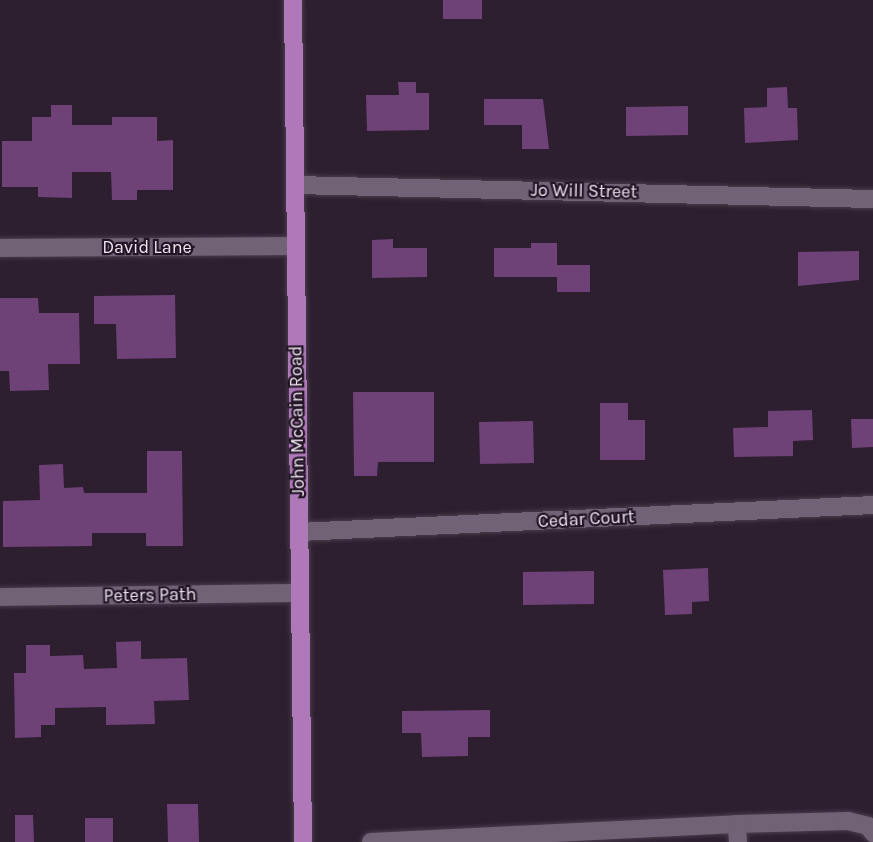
<!DOCTYPE html>
<html>
<head>
<meta charset="utf-8">
<style>
	body { margin:0 }
	#map { position:relative; width:873px; height:842px; overflow:hidden; background:#2d1f30; font-family:Karla,sans-serif }
	div>[style] { position:absolute }
	[style*='--x'] { left:calc(var(--x)*1px); top:calc(var(--y)*1px); width:calc(var(--w)*1px); rotate:calc(var(--a)*1deg) }
	.building>* { inset:0; background:#6e4177 }
	.roads { filter:drop-shadow(0 0 2px #493d4b) drop-shadow(0 0 2px #493d4b) }
	.minor>* { height:18px; margin:-9px; padding:0 9px; transform-origin:9px; border-radius:9px; background:#726276 }
	.major>* { height:18px; margin:-9px; padding:0 9px; transform-origin:9px; border-radius:9px; background:#ae78b9 }
	span { translate:-50% -50%; white-space:nowrap; text-align:center; line-height:1.15; -webkit-text-stroke:4.5px #231526; paint-order:stroke }
	.street-label { font-size:18px; color:#ede4ef }
</style>
</head>
<body>
<div id="map">
	<div class="building">
		<div style="clip-path:polygon(443px 0,482px 0,482px 19px,443px 19px)"></div>
		<div style="clip-path:polygon(398px 82px,416px 82px,416px 93px,429px 93px,429px 130px,367px 131px,366px 95px,399px 95px)"></div>
		<div style="clip-path:polygon(787px 87px,788px 108px,797px 108px,798px 140px,745px 143px,744px 108px,767px 107px,767px 88px)"></div>
		<div style="clip-path:polygon(484px 99px,543px 99px,549px 149px,522px 149px,522px 125px,484px 125px)"></div>
		<div style="clip-path:polygon(51px 105px,72px 105px,72px 125px,112px 125px,112px 117px,157px 117px,157px 141px,173px 140px,173px 190px,137px 190px,137px 200px,112px 200px,111px 172px,72px 172px,72px 198px,38px 197px,38px 187px,2px 187px,2px 141px,32px 141px,32px 117px,51px 117px)"></div>
		<div style="clip-path:polygon(688px 106px,688px 135px,626px 136px,626px 107px)"></div>
		<div style="clip-path:polygon(393px 239px,393px 248px,427px 248px,427px 277px,372px 278px,372px 240px)"></div>
		<div style="clip-path:polygon(531px 243px,557px 243px,557px 277px,494px 277px,494px 248px,531px 248px)"></div>
		<div style="clip-path:polygon(859px 251px,859px 280px,798px 286px,798px 252px)"></div>
		<div style="clip-path:polygon(557px 265px,590px 265px,590px 292px,557px 292px)"></div>
		<div style="clip-path:polygon(175px 295px,176px 358px,117px 359px,116px 324px,94px 324px,94px 296px)"></div>
		<div style="clip-path:polygon(0 298px,38px 298px,39px 313px,79px 313px,80px 364px,48px 364px,49px 390px,10px 391px,9px 371px,0 371px)"></div>
		<div style="clip-path:polygon(353px 392px,434px 392px,434px 462px,378px 462px,377px 476px,354px 476px)"></div>
		<div style="clip-path:polygon(600px 403px,628px 403px,628px 420px,645px 420px,645px 460px,600px 460px)"></div>
		<div style="clip-path:polygon(812px 410px,813px 440px,793px 441px,793px 456px,734px 457px,733px 428px,768px 427px,768px 411px)"></div>
		<div style="clip-path:polygon(851px 419px,873px 419px,873px 447px,852px 448px)"></div>
		<div style="clip-path:polygon(533px 421px,534px 463px,480px 464px,479px 422px)"></div>
		<div style="clip-path:polygon(147px 451px,182px 451px,183px 546px,146px 546px,146px 533px,92px 533px,92px 546px,3px 547px,3px 501px,40px 500px,39px 465px,63px 464px,64px 488px,83px 487px,84px 493px,147px 493px)"></div>
		<div style="clip-path:polygon(708px 568px,709px 601px,692px 602px,692px 614px,665px 615px,663px 570px)"></div>
		<div style="clip-path:polygon(594px 571px,594px 604px,523px 605px,523px 572px)"></div>
		<div style="clip-path:polygon(141px 641px,141px 659px,187px 658px,189px 700px,154px 701px,155px 724px,106px 725px,106px 707px,55px 708px,55px 725px,41px 725px,41px 737px,15px 738px,14px 673px,26px 673px,26px 645px,50px 645px,50px 656px,83px 655px,84px 669px,117px 668px,116px 642px)"></div>
		<div style="clip-path:polygon(490px 710px,490px 737px,468px 737px,468px 756px,422px 757px,421px 733px,402px 733px,402px 711px)"></div>
		<div style="clip-path:polygon(167px 804px,198px 804px,199px 842px,168px 842px)"></div>
		<div style="clip-path:polygon(15px 815px,33px 815px,34px 842px,15px 842px)"></div>
		<div style="clip-path:polygon(85px 818px,113px 818px,113px 842px,85px 842px)"></div>
	</div>
	<div class="roads">
		<div class="minor">
			<div style="--x:295;--y:185;--w:578;--a:1.39"></div>
			<div style="--x:0;--y:248;--w:294;--a:-0.4"></div>
			<div style="--x:299;--y:532;--w:575;--a:-2.69"></div>
			<div style="--x:0;--y:597;--w:300;--a:-0.8"></div>
			<div style="--x:737;--y:824;--w:111;--a:-1.5"></div>
			<div style="--x:848;--y:821;--w:21;--a:14"></div>
			<div style="--x:868;--y:826;--w:9;--a:54"></div>
			<div style="--x:371;--y:842;--w:366;--a:-2.8"></div>
			<div style="--x:737;--y:824;--w:18;--a:87"></div>
		</div>
		<div class="major">
			<div style="--x:293;--y:0;--w:842;--a:89.32"></div>
		</div>
	</div>
	<div class="street-label">
		<span style="left:584px;top:191px;rotate:1deg">Jo Will Street</span>
		<span style="left:147px;top:247px">David Lane</span>
		<span style="left:297px;top:421px;rotate:-91deg">John McCain Road</span>
		<span style="left:586px;top:519px;rotate:-3deg">Cedar Court</span>
		<span style="left:150px;top:595px;rotate:-1deg">Peters Path</span>
	</div>
</div>
</body>
</html>
